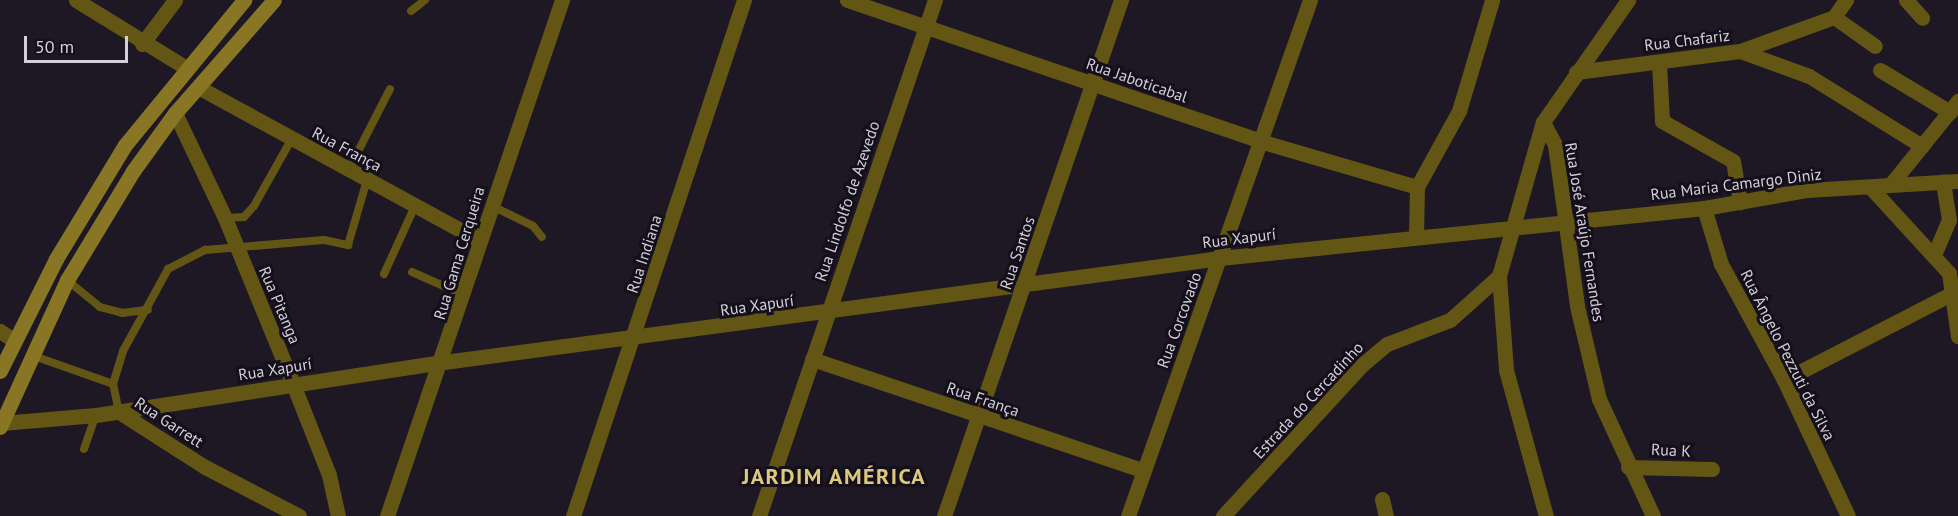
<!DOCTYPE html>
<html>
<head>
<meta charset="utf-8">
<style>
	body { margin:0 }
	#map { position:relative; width:1958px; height:516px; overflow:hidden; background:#1d1824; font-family:"PT Sans",sans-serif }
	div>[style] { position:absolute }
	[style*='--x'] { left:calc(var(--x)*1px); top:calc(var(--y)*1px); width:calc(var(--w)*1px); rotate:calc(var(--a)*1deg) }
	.service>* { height:8px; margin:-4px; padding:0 4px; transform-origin:4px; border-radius:4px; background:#635513 }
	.minor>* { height:15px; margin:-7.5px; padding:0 7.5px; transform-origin:7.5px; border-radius:7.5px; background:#635513 }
	.secondary>* { height:15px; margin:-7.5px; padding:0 7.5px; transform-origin:7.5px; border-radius:7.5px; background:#887625 }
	span { translate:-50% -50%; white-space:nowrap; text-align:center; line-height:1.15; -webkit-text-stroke:6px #140f1b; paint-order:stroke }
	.street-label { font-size:16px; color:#d3d0d9 }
	.district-label { font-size:22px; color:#dcc97c; font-weight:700; letter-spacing:1.5px }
	.scale { position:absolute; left:24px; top:36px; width:104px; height:27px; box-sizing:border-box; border:3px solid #d3d0d9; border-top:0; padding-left:8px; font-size:18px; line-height:21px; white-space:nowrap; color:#d3d0d9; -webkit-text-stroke:4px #140f1b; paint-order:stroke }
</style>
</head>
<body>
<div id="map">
	<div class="service">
		<div style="--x:411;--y:11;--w:18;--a:-38"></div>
		<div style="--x:348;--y:171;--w:92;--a:-62.9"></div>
		<div style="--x:492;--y:206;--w:46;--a:26"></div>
		<div style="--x:533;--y:226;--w:14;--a:51"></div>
		<div style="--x:225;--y:218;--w:19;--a:-3"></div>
		<div style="--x:244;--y:217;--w:15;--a:-48"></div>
		<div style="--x:254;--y:206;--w:76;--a:-60.7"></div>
		<div style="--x:412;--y:272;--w:57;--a:23.9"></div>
		<div style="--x:384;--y:274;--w:75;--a:-65.5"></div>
		<div style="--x:67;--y:280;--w:43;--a:39.3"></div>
		<div style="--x:100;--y:307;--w:23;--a:15"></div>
		<div style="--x:122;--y:313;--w:26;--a:-7"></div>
		<div style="--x:34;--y:356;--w:84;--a:19.5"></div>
		<div style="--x:119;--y:412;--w:29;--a:-102"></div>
		<div style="--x:113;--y:384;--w:34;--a:-73"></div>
		<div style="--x:123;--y:351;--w:94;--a:-61.2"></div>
		<div style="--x:168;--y:269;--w:42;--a:-27.2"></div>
		<div style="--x:205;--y:250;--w:119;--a:-4.8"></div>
		<div style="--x:324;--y:240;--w:25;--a:12"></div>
		<div style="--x:348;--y:245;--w:68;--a:-73.7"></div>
		<div style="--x:84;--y:449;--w:36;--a:-71"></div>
	</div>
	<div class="minor">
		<div style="--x:76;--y:0;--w:128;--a:31.6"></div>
		<div style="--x:847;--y:0;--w:440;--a:18.8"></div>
		<div style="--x:1263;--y:142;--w:160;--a:16.3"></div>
		<div style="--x:1906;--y:0;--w:24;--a:48"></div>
		<div style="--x:1834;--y:17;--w:50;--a:35.3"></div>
		<div style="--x:142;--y:44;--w:55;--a:-53.1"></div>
		<div style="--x:1740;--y:51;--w:100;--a:-19.9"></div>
		<div style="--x:1834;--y:17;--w:21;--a:-55"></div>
		<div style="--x:1659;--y:62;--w:59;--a:87.1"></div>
		<div style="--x:1662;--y:121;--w:81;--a:29.4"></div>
		<div style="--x:1733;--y:161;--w:42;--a:80.3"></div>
		<div style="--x:1880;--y:70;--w:82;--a:31"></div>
		<div style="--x:1576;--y:72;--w:165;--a:-7.3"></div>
		<div style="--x:1740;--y:51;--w:73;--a:19.9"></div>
		<div style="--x:1809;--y:76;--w:133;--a:31.8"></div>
		<div style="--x:198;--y:87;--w:321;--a:28.6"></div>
		<div style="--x:175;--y:113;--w:116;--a:64.5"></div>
		<div style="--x:225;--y:218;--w:179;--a:67.7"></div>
		<div style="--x:293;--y:384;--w:98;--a:68.4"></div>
		<div style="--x:329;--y:475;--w:42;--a:77.6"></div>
		<div style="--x:1543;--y:122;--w:26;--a:62"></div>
		<div style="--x:1555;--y:145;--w:162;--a:82.2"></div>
		<div style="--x:1577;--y:306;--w:96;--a:76.7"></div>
		<div style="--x:1599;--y:399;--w:129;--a:65.2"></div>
		<div style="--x:1891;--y:184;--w:107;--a:-51.1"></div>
		<div style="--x:1872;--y:189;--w:114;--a:47.5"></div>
		<div style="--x:1949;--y:273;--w:64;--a:81.9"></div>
		<div style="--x:1704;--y:208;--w:59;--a:73.1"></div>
		<div style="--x:1721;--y:264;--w:132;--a:61.5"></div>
		<div style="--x:1784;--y:380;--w:150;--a:64.8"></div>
		<div style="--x:1416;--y:236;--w:49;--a:-88.8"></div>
		<div style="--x:1417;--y:187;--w:87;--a:-61.1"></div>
		<div style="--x:1459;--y:111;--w:116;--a:-73.4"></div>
		<div style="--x:1934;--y:255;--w:38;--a:-67"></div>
		<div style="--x:1949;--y:220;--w:39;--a:-99"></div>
		<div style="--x:1499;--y:276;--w:94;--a:85.7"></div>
		<div style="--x:1506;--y:370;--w:151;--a:74.7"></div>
		<div style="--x:0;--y:331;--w:18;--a:34"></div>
		<div style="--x:812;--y:359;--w:350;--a:18.6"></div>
		<div style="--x:1784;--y:380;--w:196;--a:-27.3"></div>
		<div style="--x:119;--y:412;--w:102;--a:32.6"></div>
		<div style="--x:205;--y:467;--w:106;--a:27.5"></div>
		<div style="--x:2;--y:423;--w:94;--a:-4.9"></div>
		<div style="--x:96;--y:415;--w:352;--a:-8.7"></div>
		<div style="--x:444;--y:362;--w:783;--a:-7.63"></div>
		<div style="--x:1220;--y:258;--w:487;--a:-5.9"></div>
		<div style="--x:1704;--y:208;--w:105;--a:-9.9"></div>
		<div style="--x:1807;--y:190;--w:151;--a:-3.4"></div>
		<div style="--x:1628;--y:467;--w:84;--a:1.4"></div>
		<div style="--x:1382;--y:499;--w:17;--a:77"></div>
		<div style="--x:387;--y:516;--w:545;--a:-71.27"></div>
		<div style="--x:573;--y:516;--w:544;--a:-71.67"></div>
		<div style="--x:759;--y:516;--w:545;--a:-71.17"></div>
		<div style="--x:944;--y:516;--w:546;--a:-71.07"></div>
		<div style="--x:1128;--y:516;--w:547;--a:-70.57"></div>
		<div style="--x:1223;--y:516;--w:207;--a:-47.4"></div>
		<div style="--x:1363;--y:364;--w:31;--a:-40"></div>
		<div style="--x:1387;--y:344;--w:67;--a:-20.9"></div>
		<div style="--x:1450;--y:320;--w:66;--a:-41.9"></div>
		<div style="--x:1499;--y:276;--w:160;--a:-74.1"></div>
		<div style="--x:1543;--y:122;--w:149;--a:-55.1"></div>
	</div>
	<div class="secondary">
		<div style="--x:0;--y:371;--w:125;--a:-63.4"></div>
		<div style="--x:56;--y:259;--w:133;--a:-58.8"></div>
		<div style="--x:125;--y:145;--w:188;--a:-50.6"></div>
		<div style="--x:0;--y:427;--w:162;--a:-65.5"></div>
		<div style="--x:67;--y:280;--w:127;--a:-58.8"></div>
		<div style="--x:133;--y:171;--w:72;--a:-54.1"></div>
		<div style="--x:175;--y:113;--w:150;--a:-48.8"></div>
	</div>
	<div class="street-label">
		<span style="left:1687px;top:40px;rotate:-7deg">Rua Chafariz</span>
		<span style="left:1137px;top:80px;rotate:19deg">Rua Jaboticabal</span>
		<span style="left:347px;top:149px;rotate:28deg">Rua França</span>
		<span style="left:1736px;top:184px;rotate:-7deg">Rua Maria Camargo Diniz</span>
		<span style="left:847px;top:201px;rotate:-71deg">Rua Lindolfo de Azevedo</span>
		<span style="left:1585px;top:232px;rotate:81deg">Rua José Araújo Fernandes</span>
		<span style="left:1239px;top:238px;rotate:-7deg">Rua Xapurí</span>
		<span style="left:459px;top:253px;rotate:-73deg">Rua Gama Cerqueira</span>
		<span style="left:1017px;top:253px;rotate:-71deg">Rua Santos</span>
		<span style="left:644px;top:254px;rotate:-72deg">Rua Indiana</span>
		<span style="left:280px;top:305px;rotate:67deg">Rua Pitanga</span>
		<span style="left:757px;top:305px;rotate:-8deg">Rua Xapurí</span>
		<span style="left:1179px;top:320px;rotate:-70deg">Rua Corcovado</span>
		<span style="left:1788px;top:355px;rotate:63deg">Rua Ângelo Pezzuti da Silva</span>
		<span style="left:275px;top:369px;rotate:-9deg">Rua Xapurí</span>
		<span style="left:983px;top:399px;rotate:19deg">Rua França</span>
		<span style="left:1308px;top:400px;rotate:-47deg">Estrada do Cercadinho</span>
		<span style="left:169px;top:422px;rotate:33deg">Rua Garrett</span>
		<span style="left:1671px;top:450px;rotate:3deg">Rua K</span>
	</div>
	<div class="district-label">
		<span style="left:834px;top:477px">JARDIM AMÉRICA</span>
	</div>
	<div class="scale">50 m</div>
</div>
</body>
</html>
